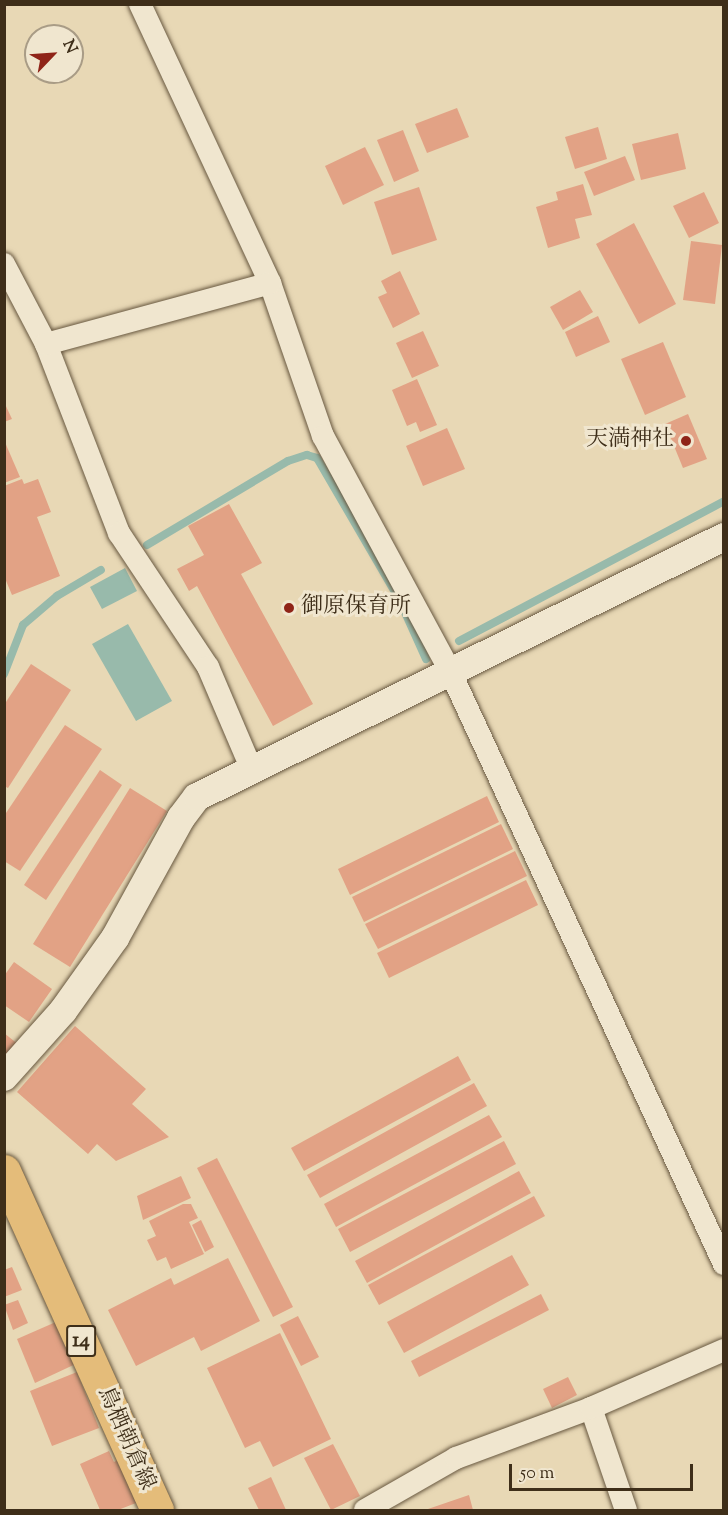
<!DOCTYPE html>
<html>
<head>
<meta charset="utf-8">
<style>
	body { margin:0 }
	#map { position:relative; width:728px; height:1515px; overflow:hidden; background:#e8d8b5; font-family:"Sorts Mill Goudy","Noto Serif JP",serif }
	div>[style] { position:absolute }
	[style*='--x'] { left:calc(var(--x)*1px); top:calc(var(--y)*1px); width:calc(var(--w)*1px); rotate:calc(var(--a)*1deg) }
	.water>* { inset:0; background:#98baab }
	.stream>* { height:8px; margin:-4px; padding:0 4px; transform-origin:4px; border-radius:4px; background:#98baab }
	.building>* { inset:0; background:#e2a285 }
	.roads { filter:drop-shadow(0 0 2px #685840) drop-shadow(0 0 2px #685840) }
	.minor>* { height:22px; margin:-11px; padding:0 11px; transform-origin:11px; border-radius:11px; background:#f0e6cf }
	.tertiary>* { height:28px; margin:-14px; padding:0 14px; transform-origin:14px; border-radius:14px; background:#f0e6cf }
	.primary>* { height:33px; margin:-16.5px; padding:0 16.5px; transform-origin:16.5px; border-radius:16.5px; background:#e4bc7a }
	.dots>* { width:16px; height:16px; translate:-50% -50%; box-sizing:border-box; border:3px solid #f0e6cf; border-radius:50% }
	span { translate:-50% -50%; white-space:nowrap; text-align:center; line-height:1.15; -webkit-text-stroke:6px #f0e6cf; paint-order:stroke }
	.shield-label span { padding:2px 4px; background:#f0e6cf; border:2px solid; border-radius:4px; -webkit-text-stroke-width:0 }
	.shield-label { font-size:21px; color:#3e2e19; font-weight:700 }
	.poi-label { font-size:22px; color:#3e2e19 }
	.right { translate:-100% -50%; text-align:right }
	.left { translate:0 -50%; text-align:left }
	.street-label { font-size:22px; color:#3e2e19 }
	.frame { position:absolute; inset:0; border:6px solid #3e2e19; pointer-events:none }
	.north { position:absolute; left:24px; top:24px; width:60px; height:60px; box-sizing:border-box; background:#f0e6cf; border:2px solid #a99c86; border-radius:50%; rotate:65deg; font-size:16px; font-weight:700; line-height:24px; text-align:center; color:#3e2e19 }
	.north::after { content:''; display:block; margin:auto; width:21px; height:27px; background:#8f2418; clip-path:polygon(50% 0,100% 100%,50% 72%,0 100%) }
	.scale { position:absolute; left:509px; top:1464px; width:184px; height:27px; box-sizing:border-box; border:3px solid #3e2e19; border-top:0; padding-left:8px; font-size:18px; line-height:21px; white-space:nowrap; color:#3e2e19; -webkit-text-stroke:4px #f0e6cf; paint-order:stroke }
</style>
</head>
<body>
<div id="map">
	<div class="water">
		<div style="clip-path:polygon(125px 568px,137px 591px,102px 609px,90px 587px)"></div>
		<div style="clip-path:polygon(128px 624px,172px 701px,136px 721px,92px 644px)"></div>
	</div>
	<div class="stream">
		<div style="--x:147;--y:545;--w:164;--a:-30.8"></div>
		<div style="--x:288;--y:461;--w:20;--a:-18"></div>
		<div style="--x:307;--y:455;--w:10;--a:17"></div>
		<div style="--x:317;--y:458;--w:163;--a:59.8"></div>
		<div style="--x:399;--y:599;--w:66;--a:65.8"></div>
		<div style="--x:459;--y:641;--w:300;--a:-27.8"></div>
		<div style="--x:4;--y:674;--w:53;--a:-68.8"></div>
		<div style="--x:23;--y:625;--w:45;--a:-40.5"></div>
		<div style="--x:57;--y:596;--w:51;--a:-30.6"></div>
	</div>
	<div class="building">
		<div style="clip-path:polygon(457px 108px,469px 137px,427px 153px,415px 124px)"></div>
		<div style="clip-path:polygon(598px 127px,607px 159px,575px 169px,565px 137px)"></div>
		<div style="clip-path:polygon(403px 130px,419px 171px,394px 182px,377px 140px)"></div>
		<div style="clip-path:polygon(678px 133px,686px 169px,641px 180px,632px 144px)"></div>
		<div style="clip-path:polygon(365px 147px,384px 185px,343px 205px,325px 166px)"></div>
		<div style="clip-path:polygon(625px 156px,635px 180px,594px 196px,584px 172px)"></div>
		<div style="clip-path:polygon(583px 184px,592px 215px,575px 219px,580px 238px,548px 248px,536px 207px,558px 200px,556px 192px)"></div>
		<div style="clip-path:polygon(419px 187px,437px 240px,392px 255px,374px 202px)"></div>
		<div style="clip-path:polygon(704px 192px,719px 223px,689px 238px,673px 206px)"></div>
		<div style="clip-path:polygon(634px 223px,676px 304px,639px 324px,596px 244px)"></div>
		<div style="clip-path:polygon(691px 241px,722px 245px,715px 304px,683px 300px)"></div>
		<div style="clip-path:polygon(400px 271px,420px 314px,393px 328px,378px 297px,387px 293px,381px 281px)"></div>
		<div style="clip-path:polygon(580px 290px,593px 312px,563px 330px,550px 307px)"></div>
		<div style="clip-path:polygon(598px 316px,610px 342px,576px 357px,565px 332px)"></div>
		<div style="clip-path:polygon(423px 331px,439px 366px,412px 378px,396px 343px)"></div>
		<div style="clip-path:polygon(663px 342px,686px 397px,645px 415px,621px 359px)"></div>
		<div style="clip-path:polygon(417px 379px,437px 425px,420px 432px,416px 422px,407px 426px,392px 390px)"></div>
		<div style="clip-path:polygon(4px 402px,12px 419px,4px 422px)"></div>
		<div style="clip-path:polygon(688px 414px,707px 459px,683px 468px,665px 424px)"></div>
		<div style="clip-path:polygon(447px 428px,465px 469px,423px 486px,406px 446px)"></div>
		<div style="clip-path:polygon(4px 440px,20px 477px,4px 483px)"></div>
		<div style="clip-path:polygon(22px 479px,24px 484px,38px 479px,51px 512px,37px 517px,60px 576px,12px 595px,4px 576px,4px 486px)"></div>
		<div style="clip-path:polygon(229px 504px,262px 563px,241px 574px,313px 704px,273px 726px,197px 586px,189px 591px,177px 569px,204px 555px,188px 526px)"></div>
		<div style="clip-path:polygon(31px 664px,71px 690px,8px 788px,4px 786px,4px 705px)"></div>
		<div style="clip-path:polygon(65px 725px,102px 749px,20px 871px,4px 861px,4px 816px)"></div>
		<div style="clip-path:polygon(100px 770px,122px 785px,46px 900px,24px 885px)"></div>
		<div style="clip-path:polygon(130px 788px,167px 811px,70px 967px,33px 944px)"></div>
		<div style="clip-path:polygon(487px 796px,499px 822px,350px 895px,338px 869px)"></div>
		<div style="clip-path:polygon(501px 824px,513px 849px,364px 922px,352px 897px)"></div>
		<div style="clip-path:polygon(515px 851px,527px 876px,378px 949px,365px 924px)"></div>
		<div style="clip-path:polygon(526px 880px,538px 905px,389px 978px,377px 953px)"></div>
		<div style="clip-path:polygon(14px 962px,52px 989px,29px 1022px,4px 1005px,4px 976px)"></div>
		<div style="clip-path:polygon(75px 1026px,146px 1089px,132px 1104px,169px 1137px,116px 1161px,97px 1144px,88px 1154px,17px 1092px)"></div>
		<div style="clip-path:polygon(4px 1033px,19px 1045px,4px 1063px)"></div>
		<div style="clip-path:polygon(458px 1056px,471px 1080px,304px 1171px,291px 1148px)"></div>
		<div style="clip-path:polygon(474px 1083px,487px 1106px,320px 1198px,307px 1175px)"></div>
		<div style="clip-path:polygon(489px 1115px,502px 1137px,336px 1227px,324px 1204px)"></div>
		<div style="clip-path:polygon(504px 1141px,516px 1164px,350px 1252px,338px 1229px)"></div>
		<div style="clip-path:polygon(217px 1158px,293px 1307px,273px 1317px,197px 1168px)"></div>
		<div style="clip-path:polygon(519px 1171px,531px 1193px,367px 1283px,355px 1261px)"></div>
		<div style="clip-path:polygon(181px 1176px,191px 1198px,143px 1220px,137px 1196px)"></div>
		<div style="clip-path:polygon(534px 1196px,545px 1216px,379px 1305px,368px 1285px)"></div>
		<div style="clip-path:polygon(183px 1204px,191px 1204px,198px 1218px,189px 1222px,204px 1254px,171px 1269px,166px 1257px,157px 1261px,147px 1240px,156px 1236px,149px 1221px)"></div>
		<div style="clip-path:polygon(201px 1220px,214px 1247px,205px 1252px,192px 1225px)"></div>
		<div style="clip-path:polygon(512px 1255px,529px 1285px,404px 1353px,387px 1322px)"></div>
		<div style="clip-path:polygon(228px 1258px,260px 1321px,201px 1351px,194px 1337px,136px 1366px,108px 1310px,171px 1278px,174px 1285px)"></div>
		<div style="clip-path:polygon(12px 1267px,22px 1290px,4px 1297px,4px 1270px)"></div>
		<div style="clip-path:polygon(541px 1294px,549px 1310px,419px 1377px,411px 1361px)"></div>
		<div style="clip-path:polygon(18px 1300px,28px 1323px,13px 1330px,4px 1305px)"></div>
		<div style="clip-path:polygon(298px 1316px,319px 1357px,301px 1366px,280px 1325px)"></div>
		<div style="clip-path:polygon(65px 1318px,82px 1361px,35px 1383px,17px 1339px)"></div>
		<div style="clip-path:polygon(280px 1333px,331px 1439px,273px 1467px,260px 1441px,245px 1448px,207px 1368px)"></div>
		<div style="clip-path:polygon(77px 1372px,99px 1428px,52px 1446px,30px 1391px)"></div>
		<div style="clip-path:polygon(568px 1377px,577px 1395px,552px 1408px,543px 1389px)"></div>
		<div style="clip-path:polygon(333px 1444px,360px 1496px,331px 1510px,304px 1458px)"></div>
		<div style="clip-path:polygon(109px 1451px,114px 1462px,118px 1460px,136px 1503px,118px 1510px,100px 1510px,80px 1464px)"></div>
		<div style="clip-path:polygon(271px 1477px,286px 1510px,259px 1510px,248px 1488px)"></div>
		<div style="clip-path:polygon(469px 1495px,473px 1510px,425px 1510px)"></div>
	</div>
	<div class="roads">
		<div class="minor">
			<div style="--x:140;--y:4;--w:308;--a:65"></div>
			<div style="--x:270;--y:283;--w:162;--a:70.9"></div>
			<div style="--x:323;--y:436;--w:269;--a:61.6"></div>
			<div style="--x:451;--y:673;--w:651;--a:65.21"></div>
			<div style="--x:4;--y:264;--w:90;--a:62.3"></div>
			<div style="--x:46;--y:344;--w:203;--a:68.9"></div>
			<div style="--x:119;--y:533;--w:161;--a:56.4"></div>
			<div style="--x:208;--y:667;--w:110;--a:66.9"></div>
			<div style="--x:46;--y:344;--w:232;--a:-15.2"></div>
			<div style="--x:591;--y:1408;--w:108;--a:71.1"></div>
			<div style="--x:365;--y:1510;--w:105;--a:-29.7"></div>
			<div style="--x:456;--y:1458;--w:144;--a:-20.3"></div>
			<div style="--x:591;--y:1408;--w:145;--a:-23.6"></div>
		</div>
		<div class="tertiary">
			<div style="--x:4;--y:1077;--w:89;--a:-48.2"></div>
			<div style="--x:63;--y:1011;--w:90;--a:-54.5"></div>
			<div style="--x:115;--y:938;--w:137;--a:-61.2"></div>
			<div style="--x:181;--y:818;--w:26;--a:-53"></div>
			<div style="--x:197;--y:797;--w:588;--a:-26.26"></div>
		</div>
		<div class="primary">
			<div style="--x:4;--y:1171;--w:372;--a:65.7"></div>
		</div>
	</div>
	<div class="dots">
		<div style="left:686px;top:441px;background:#8f2418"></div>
		<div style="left:289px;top:608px;background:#8f2418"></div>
	</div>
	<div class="shield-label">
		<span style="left:81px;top:1341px">14</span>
	</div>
	<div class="poi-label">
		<span class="right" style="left:674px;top:441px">天満神社</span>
		<span class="left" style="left:301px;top:608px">御原保育所</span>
	</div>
	<div class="street-label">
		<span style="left:125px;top:1439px;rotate:66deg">鳥栖朝倉線</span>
	</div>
	<div class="frame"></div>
	<div class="north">N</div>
	<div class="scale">50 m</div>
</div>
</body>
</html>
